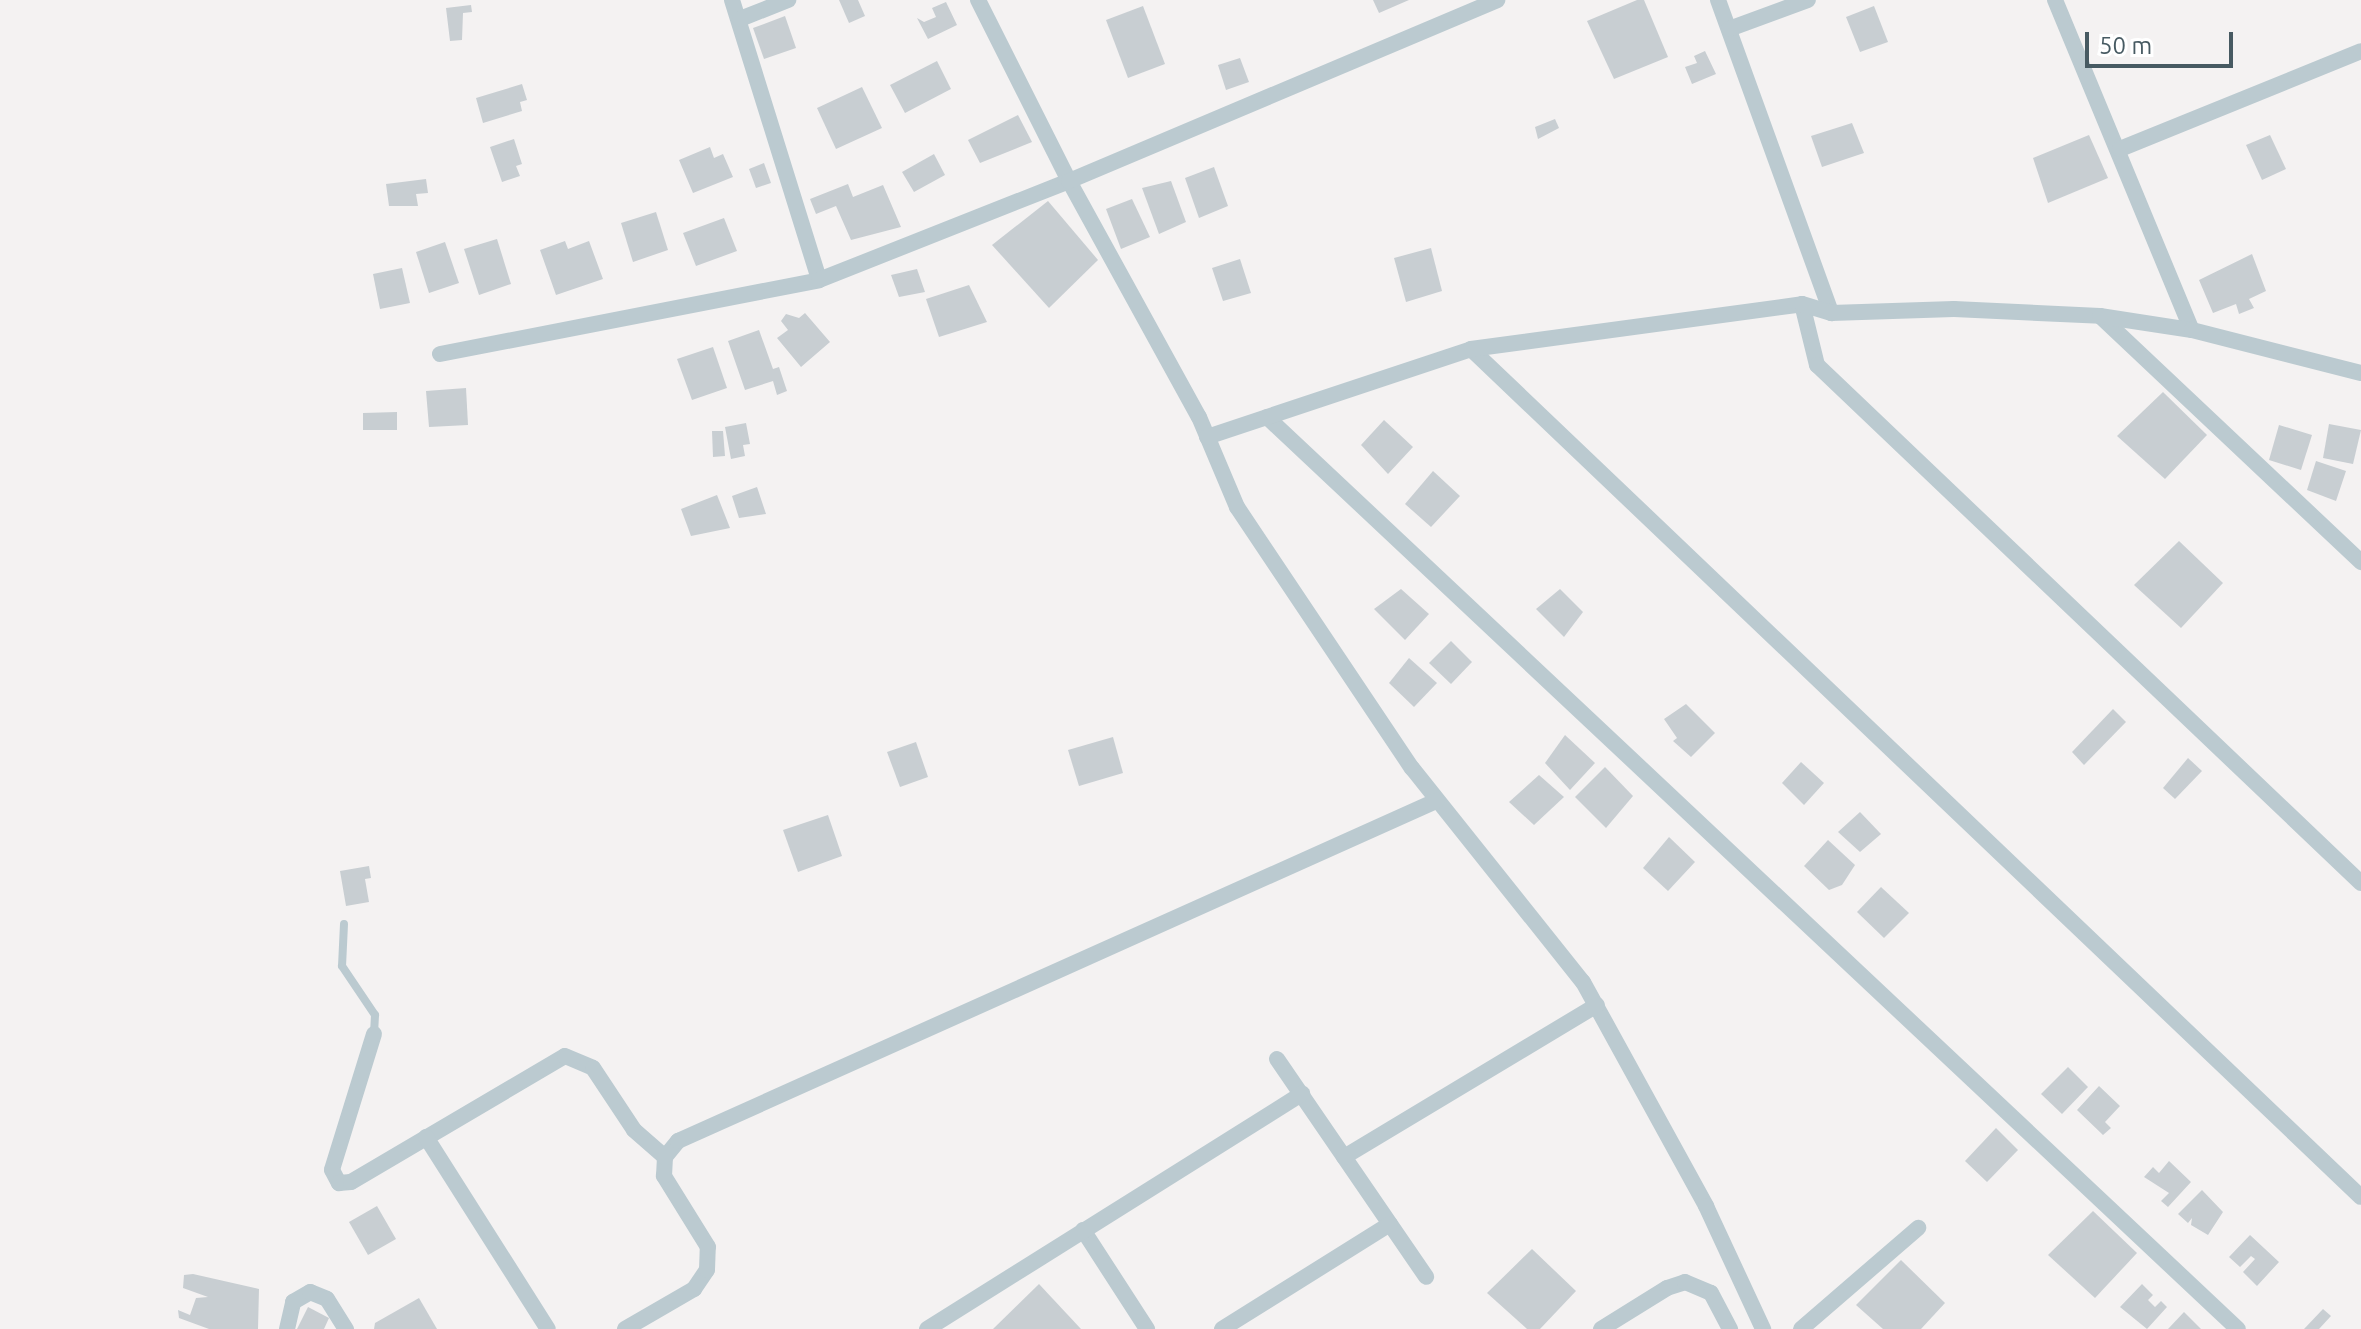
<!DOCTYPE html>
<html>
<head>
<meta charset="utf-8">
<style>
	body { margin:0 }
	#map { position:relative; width:2361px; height:1329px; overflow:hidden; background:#f4f2f2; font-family:Ubuntu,sans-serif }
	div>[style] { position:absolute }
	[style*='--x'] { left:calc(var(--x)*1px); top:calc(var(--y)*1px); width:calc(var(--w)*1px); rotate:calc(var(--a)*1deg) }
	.building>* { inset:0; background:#c8ced2 }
	.lane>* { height:8px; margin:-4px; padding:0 4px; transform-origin:4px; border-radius:4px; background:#bbcad0 }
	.street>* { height:16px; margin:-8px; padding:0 8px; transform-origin:8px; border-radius:8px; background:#bbcad0 }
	span { translate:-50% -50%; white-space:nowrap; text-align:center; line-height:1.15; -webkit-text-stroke:6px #fff; paint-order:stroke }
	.scale { position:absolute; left:2085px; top:32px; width:148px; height:36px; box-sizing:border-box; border:4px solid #475a62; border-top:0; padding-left:10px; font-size:24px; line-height:28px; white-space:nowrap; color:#475a62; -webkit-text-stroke:6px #fff; paint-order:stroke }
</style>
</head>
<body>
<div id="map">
	<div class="building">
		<div style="clip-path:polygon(839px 0,858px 0,865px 16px,849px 23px)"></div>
		<div style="clip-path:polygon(1373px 0,1409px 0,1379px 13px)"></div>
		<div style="clip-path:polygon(1637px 0,1644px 0,1668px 57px,1614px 79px,1587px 21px)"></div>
		<div style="clip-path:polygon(946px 2px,957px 25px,928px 39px,917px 18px,924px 22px,936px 17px,932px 8px)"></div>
		<div style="clip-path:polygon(471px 5px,472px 12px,463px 13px,462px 40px,450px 41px,446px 8px)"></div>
		<div style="clip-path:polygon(1143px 6px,1165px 64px,1128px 78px,1106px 20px)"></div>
		<div style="clip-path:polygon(1874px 6px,1888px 42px,1860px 52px,1846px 17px)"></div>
		<div style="clip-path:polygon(785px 16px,796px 48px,764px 59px,753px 28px)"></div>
		<div style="clip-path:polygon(1705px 51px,1716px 74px,1692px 84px,1685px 67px,1697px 63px,1694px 56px)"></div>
		<div style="clip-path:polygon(1240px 58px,1249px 82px,1226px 90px,1218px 65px)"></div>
		<div style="clip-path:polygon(937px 61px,951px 89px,905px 113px,890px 85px)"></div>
		<div style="clip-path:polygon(522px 84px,527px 100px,520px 102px,522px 111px,483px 123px,476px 98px)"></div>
		<div style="clip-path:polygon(862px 87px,882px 128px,836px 149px,817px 108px)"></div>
		<div style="clip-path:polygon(1018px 115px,1032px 142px,980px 163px,968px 140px)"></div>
		<div style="clip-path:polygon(1555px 119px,1559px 128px,1538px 139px,1535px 127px)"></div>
		<div style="clip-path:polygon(1852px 123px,1864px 153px,1822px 167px,1811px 136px)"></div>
		<div style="clip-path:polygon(2089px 135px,2108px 178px,2048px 203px,2033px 158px)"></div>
		<div style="clip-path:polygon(2270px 135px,2286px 169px,2262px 180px,2246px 145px)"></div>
		<div style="clip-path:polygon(514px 139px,522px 164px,516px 166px,520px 176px,502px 182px,490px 147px)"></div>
		<div style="clip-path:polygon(710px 147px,714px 158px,723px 154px,733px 177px,693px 193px,679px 160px)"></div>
		<div style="clip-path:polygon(934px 154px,945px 175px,914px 192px,902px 172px)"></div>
		<div style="clip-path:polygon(764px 163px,771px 183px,756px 188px,749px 169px)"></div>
		<div style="clip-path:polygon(1214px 167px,1228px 206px,1199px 218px,1185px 178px)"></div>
		<div style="clip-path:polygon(426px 179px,428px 193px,416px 194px,418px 206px,389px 206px,386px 184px)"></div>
		<div style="clip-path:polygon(1171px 181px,1186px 222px,1159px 234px,1142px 188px)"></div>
		<div style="clip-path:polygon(848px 184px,853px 197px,883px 185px,901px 227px,851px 240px,836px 206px,816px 214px,810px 199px)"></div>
		<div style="clip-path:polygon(1132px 199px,1150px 237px,1121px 249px,1106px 209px)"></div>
		<div style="clip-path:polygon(1048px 201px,1098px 260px,1049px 308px,992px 245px)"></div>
		<div style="clip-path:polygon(656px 212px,668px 250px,633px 262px,621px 223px)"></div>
		<div style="clip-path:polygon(724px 218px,737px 251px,696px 266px,683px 233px)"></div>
		<div style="clip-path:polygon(497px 239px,511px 284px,479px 295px,464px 249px)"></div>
		<div style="clip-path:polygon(565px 241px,568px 249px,589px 241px,603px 279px,556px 295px,540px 250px)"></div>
		<div style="clip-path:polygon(445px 242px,459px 283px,429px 293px,416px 252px)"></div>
		<div style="clip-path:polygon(1431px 248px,1442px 291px,1406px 302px,1394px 258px)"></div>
		<div style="clip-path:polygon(2252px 254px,2266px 291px,2249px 299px,2254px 308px,2239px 314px,2236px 304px,2213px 313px,2199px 280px)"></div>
		<div style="clip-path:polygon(1240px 259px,1251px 293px,1223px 301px,1212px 268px)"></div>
		<div style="clip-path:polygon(402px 268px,410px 303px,380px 309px,373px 274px)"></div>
		<div style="clip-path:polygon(917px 269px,925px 292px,899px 297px,891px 275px)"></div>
		<div style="clip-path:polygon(969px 285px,987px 322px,939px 337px,926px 299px)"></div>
		<div style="clip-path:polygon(805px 313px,830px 342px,801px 367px,777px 338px,788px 330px,781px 321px,786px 314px,799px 318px)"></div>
		<div style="clip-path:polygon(759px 330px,773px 369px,779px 367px,787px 391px,777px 395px,773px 381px,745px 390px,728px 341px)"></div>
		<div style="clip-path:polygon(713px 347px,727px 388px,692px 400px,677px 359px)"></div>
		<div style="clip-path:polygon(466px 388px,468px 425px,429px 427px,426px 391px)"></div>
		<div style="clip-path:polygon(2163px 392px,2207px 435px,2165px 479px,2117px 436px)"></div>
		<div style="clip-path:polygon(397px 412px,397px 430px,363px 430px,363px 413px)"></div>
		<div style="clip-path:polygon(1384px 420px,1413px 447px,1388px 474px,1361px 445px)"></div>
		<div style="clip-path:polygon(746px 423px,750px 444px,743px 445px,745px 456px,731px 459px,725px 427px)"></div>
		<div style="clip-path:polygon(2329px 424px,2361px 430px,2353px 464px,2323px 458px)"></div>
		<div style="clip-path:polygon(2279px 425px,2312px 435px,2301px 470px,2269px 460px)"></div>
		<div style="clip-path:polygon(712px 431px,723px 431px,725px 456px,713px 457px)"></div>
		<div style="clip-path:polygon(2316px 461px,2346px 471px,2336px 501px,2307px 490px)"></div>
		<div style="clip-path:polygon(1433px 471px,1460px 496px,1431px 527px,1405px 504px)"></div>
		<div style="clip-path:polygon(757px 487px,766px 514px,739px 518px,732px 496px)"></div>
		<div style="clip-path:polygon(717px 495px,730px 528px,691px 536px,681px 509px)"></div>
		<div style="clip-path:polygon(2179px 541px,2223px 583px,2181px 628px,2134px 585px)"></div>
		<div style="clip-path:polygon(1401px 589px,1429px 614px,1405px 640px,1374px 609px)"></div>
		<div style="clip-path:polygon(1560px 589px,1583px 612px,1564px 637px,1536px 609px)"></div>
		<div style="clip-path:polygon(1451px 641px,1472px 662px,1451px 684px,1429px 663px)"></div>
		<div style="clip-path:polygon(1409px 658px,1437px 683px,1414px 707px,1389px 683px)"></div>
		<div style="clip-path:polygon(1686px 704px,1715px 733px,1691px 757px,1673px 741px,1677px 738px,1664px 719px)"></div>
		<div style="clip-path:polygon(2113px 709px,2126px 722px,2084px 765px,2072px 752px)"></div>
		<div style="clip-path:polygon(1565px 735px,1595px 763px,1570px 790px,1545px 763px)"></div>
		<div style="clip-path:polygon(1113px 737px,1123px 773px,1079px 786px,1068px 750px)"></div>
		<div style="clip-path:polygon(916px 742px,928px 777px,900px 787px,887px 752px)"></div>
		<div style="clip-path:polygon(2188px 758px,2202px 771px,2175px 799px,2163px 788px)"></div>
		<div style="clip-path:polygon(1801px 762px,1824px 783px,1804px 805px,1782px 783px)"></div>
		<div style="clip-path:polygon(1605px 767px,1633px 796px,1606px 828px,1575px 797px)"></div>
		<div style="clip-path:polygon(1539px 775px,1564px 797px,1534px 825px,1509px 802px)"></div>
		<div style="clip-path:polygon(1860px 812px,1881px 834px,1860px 852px,1838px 832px)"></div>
		<div style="clip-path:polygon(828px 815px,842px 856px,798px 872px,783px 830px)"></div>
		<div style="clip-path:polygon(1669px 837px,1695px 862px,1668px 891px,1643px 868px)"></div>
		<div style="clip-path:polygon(1828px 840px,1855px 865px,1842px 885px,1829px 890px,1804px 866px)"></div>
		<div style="clip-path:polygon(369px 866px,371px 878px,365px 879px,369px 902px,346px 906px,340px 871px)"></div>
		<div style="clip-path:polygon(1881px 887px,1909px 913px,1884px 938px,1857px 912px)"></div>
		<div style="clip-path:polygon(2068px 1067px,2088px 1087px,2062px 1114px,2041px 1094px)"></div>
		<div style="clip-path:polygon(2099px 1086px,2120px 1106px,2105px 1122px,2111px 1128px,2103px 1135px,2077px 1110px)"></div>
		<div style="clip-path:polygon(1996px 1128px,2018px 1150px,1987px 1182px,1965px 1161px)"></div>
		<div style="clip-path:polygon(2169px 1161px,2191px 1182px,2168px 1207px,2161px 1201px,2169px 1193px,2144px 1177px,2153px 1167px,2159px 1173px)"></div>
		<div style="clip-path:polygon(2202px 1190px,2223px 1212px,2208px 1235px,2191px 1225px,2192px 1218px,2188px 1223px,2178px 1214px)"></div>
		<div style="clip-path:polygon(377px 1206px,396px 1239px,368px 1255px,349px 1222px)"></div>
		<div style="clip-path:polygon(2093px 1211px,2137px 1253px,2095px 1298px,2048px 1255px)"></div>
		<div style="clip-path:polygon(2250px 1235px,2279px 1262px,2257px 1286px,2243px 1272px,2255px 1259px,2251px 1256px,2240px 1267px,2229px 1257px)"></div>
		<div style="clip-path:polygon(1532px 1249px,1576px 1291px,1540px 1329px,1527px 1329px,1487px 1293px)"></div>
		<div style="clip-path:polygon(1901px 1260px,1945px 1303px,1921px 1329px,1883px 1329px,1856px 1305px)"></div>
		<div style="clip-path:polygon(193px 1274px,259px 1289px,258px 1329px,209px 1329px,179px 1318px,178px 1310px,190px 1315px,196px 1298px,208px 1297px,183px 1288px,184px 1275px)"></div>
		<div style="clip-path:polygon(1039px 1284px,1081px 1329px,993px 1329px)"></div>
		<div style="clip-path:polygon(2142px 1284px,2153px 1295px,2148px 1300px,2155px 1307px,2161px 1301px,2167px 1307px,2147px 1329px,2120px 1307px)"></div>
		<div style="clip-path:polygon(419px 1298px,437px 1329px,374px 1329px,375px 1323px)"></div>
		<div style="clip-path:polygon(308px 1307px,329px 1318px,324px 1329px,297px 1329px)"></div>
		<div style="clip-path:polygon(2323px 1309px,2331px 1316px,2319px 1329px,2304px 1329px)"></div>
		<div style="clip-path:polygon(2184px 1312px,2201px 1329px,2168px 1329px)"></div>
	</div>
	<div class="lane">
		<div style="--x:344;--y:924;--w:42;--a:92.7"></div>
		<div style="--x:342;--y:966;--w:59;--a:56"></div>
		<div style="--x:375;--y:1015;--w:19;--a:93"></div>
	</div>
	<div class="street">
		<div style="--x:732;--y:0;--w:293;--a:72.7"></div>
		<div style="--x:978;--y:0;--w:203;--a:63.3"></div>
		<div style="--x:1069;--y:181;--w:269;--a:61.2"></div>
		<div style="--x:1199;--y:417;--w:98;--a:67.1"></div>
		<div style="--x:1237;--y:507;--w:314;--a:56.2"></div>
		<div style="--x:1412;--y:768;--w:274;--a:51.4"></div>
		<div style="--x:1583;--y:982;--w:256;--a:61.2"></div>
		<div style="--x:1706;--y:1206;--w:136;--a:65.1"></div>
		<div style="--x:1718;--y:0;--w:333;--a:70.1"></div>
		<div style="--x:2055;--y:0;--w:357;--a:67.5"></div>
		<div style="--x:740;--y:19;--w:52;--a:-21.6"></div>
		<div style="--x:1729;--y:29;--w:84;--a:-20.2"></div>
		<div style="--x:2120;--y:149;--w:260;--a:-22.1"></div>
		<div style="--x:1802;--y:304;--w:63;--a:76.2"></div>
		<div style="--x:1817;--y:365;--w:751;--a:43.6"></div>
		<div style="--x:2100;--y:316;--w:359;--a:43.3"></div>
		<div style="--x:1471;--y:349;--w:1229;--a:43.62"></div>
		<div style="--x:440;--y:354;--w:386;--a:-11"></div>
		<div style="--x:819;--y:280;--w:269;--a:-21.6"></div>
		<div style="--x:1069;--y:181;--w:465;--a:-22.9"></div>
		<div style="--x:1267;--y:417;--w:1332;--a:43.21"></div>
		<div style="--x:1207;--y:437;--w:278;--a:-18.4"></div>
		<div style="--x:1471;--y:349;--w:334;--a:-7.7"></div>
		<div style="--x:1802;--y:304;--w:30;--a:17"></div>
		<div style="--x:1831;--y:313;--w:123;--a:-1.9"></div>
		<div style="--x:1954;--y:309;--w:146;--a:2.7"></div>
		<div style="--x:2100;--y:316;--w:93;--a:8.7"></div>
		<div style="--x:2192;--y:330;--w:174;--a:14.3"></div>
		<div style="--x:374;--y:1034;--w:142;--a:107.2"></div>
		<div style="--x:332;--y:1170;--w:15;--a:62"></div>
		<div style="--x:339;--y:1183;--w:12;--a:-5"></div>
		<div style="--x:351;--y:1182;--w:248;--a:-30.5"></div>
		<div style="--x:565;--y:1056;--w:30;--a:23"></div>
		<div style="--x:593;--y:1068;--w:74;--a:56.5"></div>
		<div style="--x:634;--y:1130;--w:41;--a:41.1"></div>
		<div style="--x:1277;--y:1059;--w:264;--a:55.6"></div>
		<div style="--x:426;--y:1137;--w:227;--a:57.6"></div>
		<div style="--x:1344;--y:1157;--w:295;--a:-31"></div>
		<div style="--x:1083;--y:1230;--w:118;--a:57.1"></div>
		<div style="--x:287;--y:1329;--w:28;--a:-77"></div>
		<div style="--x:293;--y:1302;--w:20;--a:-30"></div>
		<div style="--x:310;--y:1292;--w:18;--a:22"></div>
		<div style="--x:327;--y:1299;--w:36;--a:58"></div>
		<div style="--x:625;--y:1329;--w:80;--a:-30.1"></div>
		<div style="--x:694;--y:1289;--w:23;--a:-56"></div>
		<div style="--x:707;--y:1270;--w:23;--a:-88"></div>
		<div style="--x:708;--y:1247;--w:84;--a:-121.8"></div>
		<div style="--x:664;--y:1176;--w:19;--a:-87"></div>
		<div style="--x:665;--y:1157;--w:21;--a:-51"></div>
		<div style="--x:678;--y:1141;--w:831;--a:-24.16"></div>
		<div style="--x:927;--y:1329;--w:443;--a:-32.1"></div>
		<div style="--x:1222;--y:1329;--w:198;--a:-32"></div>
		<div style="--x:1601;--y:1329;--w:78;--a:-31.8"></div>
		<div style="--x:1667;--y:1288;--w:19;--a:-18"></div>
		<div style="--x:1685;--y:1282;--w:28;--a:23"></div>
		<div style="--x:1711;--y:1293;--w:41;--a:62.2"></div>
		<div style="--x:1801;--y:1329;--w:155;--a:-40.8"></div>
	</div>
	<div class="scale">50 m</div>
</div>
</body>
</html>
